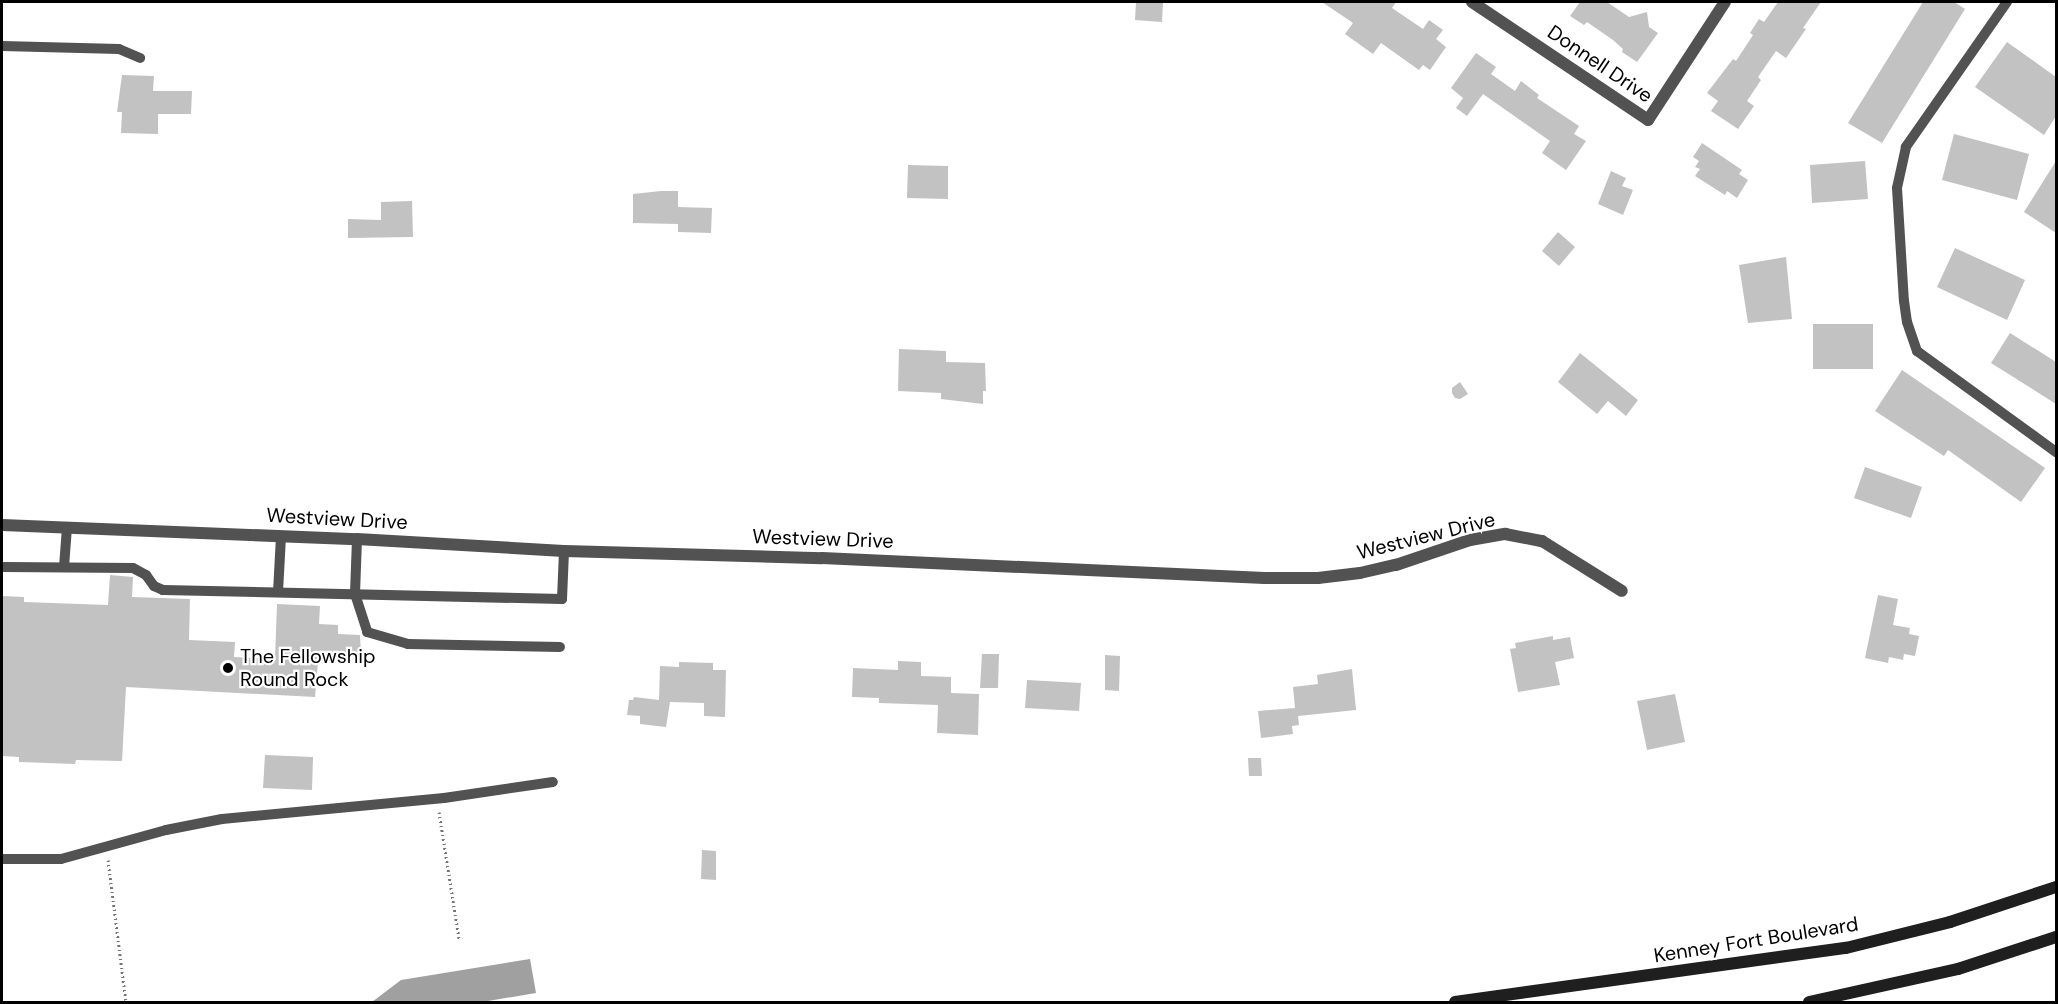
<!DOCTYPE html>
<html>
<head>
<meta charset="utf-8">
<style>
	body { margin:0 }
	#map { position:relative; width:2058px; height:1004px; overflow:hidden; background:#fff; font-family:"DM Sans",sans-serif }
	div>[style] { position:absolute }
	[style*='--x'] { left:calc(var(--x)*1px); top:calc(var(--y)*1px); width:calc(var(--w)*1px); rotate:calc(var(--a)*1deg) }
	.water>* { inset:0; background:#a0a0a0 }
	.building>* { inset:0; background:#c2c2c2 }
	.path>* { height:3px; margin-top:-1.5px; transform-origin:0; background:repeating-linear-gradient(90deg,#747474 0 1.5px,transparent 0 4.5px) }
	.lane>* { height:10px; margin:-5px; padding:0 5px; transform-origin:5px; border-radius:5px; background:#525252 }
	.street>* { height:12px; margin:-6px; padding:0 6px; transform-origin:6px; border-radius:6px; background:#525252 }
	.secondary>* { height:12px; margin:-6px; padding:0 6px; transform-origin:6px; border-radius:6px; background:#1f1f1f }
	.dots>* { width:16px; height:16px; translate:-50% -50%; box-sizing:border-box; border:3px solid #fff; border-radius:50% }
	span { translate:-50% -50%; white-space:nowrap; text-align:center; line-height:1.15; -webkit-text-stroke:4.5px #fff; paint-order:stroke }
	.street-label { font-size:20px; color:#000 }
	.poi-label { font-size:20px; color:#000 }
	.left { translate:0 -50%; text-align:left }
	.frame { position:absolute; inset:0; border:3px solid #000; pointer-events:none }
</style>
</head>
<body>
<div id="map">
	<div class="water">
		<div style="clip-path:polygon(530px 959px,536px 993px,482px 1002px,372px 1002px,401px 980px)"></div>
	</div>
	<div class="building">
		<div style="clip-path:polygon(1136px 2px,1163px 2px,1162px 22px,1135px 20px)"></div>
		<div style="clip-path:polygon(1322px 2px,1396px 2px,1392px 8px,1423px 29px,1429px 20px,1443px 30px,1436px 39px,1446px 47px,1430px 70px,1423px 65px,1419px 70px,1381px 43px,1373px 54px,1345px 34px,1353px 23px)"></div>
		<div style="clip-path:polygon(1580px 2px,1607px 2px,1629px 17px,1647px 12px,1649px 27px,1658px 33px,1637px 62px,1622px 52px,1623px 49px,1613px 40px,1587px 22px,1584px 25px,1570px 16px)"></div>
		<div style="clip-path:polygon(1778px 2px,1821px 2px,1803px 28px,1806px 29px,1786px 58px,1776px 51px,1758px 77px,1761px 80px,1747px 101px,1754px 106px,1738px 129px,1711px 111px,1718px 101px,1707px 93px,1733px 59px,1736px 61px,1753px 35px,1750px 33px,1759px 19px,1764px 22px)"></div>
		<div style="clip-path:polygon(1923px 2px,1954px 2px,1965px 9px,1882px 143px,1848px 123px)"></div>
		<div style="clip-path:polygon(2007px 42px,2056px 77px,2056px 116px,2044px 135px,1975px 87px)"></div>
		<div style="clip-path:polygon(1476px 53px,1496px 67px,1491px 74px,1515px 91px,1521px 81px,1539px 95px,1537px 98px,1579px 126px,1574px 134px,1586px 141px,1566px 170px,1542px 153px,1550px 141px,1483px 94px,1467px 116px,1456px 108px,1463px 98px,1451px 88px)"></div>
		<div style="clip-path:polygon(122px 75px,154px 76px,153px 91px,192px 91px,191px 114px,158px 114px,158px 134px,121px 133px,122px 112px,117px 112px)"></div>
		<div style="clip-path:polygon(1954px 134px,2029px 154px,2017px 200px,1942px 180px)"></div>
		<div style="clip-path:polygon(1702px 143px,1742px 170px,1739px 174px,1748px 180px,1737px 198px,1727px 191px,1725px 195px,1695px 176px,1700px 169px,1695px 167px,1699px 161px,1693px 157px)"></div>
		<div style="clip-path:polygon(1865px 161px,1868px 199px,1812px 203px,1810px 165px)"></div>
		<div style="clip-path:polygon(2056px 161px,2056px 233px,2024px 212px)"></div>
		<div style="clip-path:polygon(908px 165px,948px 166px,948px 199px,907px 198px)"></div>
		<div style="clip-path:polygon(1611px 171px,1626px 178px,1622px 186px,1633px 190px,1623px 215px,1598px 204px)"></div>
		<div style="clip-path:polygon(661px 191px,678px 191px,678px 207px,712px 208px,711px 233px,678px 232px,678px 224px,633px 223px,633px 194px)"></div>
		<div style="clip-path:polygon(412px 201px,413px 237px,348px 238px,348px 219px,381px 220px,381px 202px)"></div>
		<div style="clip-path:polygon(1558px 232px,1575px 247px,1559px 266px,1542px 251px)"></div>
		<div style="clip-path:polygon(1955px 248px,2025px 280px,2007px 320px,1937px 287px)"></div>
		<div style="clip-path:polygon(1786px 257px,1792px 319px,1748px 323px,1739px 265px)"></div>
		<div style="clip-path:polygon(1813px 324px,1873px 324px,1873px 369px,1813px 369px)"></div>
		<div style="clip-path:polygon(2010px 333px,2056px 362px,2056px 404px,1991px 363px)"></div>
		<div style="clip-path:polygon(899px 349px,946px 351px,946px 362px,985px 363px,986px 391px,983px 391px,983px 404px,941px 399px,941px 393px,898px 391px)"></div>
		<div style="clip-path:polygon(1580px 353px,1638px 400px,1626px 416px,1608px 401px,1597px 414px,1558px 382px)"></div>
		<div style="clip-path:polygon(1902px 370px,2045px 468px,2021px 502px,1948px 450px,1944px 456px,1875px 411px)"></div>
		<div style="clip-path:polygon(1460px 382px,1468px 394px,1460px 399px,1455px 398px,1452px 393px,1452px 388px)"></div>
		<div style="clip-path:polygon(1865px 467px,1922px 487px,1911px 518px,1854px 498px)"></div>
		<div style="clip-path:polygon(110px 575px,133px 577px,132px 597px,190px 599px,189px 640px,235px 642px,234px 657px,275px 659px,277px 604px,320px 606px,319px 624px,338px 625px,338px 634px,360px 635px,361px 654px,337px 653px,336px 663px,318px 662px,315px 697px,126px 687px,122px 761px,76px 760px,75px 764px,19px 762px,19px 757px,2px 756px,2px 596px,24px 597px,24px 602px,108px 605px)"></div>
		<div style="clip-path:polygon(1878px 595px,1898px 599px,1893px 625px,1910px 628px,1909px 634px,1919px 636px,1915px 656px,1904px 654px,1903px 660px,1889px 657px,1888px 663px,1865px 658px)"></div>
		<div style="clip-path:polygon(1553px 636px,1553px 640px,1570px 637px,1574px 658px,1555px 662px,1560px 685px,1518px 692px,1510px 649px,1516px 648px,1515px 643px)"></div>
		<div style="clip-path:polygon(982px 654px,999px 654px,998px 688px,980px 688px)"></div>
		<div style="clip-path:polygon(1105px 655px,1120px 656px,1119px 691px,1105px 690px)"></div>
		<div style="clip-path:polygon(898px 661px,921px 662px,921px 676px,951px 677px,951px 693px,979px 694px,978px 735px,937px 733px,938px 705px,879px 703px,879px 698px,852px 697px,853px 668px,898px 670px)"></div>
		<div style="clip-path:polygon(679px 662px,713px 663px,713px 670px,726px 670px,725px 717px,704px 716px,704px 703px,670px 702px,666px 727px,640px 724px,640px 716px,627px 715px,629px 700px,633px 700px,634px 697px,659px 700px,660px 666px,679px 667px)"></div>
		<div style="clip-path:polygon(1352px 669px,1356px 710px,1298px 716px,1299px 725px,1292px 726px,1293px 734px,1261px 738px,1258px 711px,1295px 708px,1293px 687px,1318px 684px,1317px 675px)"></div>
		<div style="clip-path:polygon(1027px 680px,1081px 683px,1079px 711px,1025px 708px)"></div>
		<div style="clip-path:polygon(1675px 694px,1685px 742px,1647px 750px,1637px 701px)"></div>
		<div style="clip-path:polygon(265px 755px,313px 757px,312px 790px,263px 788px)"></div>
		<div style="clip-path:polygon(1248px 758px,1261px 758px,1262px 776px,1249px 776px)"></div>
		<div style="clip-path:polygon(702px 850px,716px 851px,716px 880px,701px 879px)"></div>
	</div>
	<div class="path">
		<div style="--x:439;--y:812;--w:128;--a:81"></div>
		<div style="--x:108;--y:860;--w:143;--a:82.8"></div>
	</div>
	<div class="lane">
		<div style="--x:2007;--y:2;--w:177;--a:124.9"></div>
		<div style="--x:1906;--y:147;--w:42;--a:102.4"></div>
		<div style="--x:1897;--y:188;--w:113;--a:86.5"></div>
		<div style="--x:1904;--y:301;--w:21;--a:82"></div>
		<div style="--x:1907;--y:322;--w:31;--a:71"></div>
		<div style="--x:1917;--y:351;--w:172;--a:36"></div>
		<div style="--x:2;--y:46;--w:117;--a:1.5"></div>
		<div style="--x:119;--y:49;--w:23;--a:23"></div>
		<div style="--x:357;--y:539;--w:55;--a:92.1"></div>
		<div style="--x:355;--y:594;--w:40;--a:72"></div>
		<div style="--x:367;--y:632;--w:43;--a:16.3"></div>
		<div style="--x:408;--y:644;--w:152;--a:1.1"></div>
		<div style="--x:4;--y:567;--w:129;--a:0.4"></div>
		<div style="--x:133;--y:568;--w:15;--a:28"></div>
		<div style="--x:146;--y:575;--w:14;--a:54"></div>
		<div style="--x:154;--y:586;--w:10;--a:24"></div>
		<div style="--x:163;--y:590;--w:399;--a:1.3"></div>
		<div style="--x:562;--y:599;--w:48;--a:-87.6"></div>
		<div style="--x:64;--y:567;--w:40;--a:-85.7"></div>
		<div style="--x:278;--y:592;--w:56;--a:-86.9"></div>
		<div style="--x:2;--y:859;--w:59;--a:0"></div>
		<div style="--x:61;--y:859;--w:109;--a:-15.4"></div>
		<div style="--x:166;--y:830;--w:57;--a:-11.1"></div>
		<div style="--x:222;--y:819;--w:223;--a:-5.4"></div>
		<div style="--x:444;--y:798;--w:110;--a:-8.4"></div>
	</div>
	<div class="street">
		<div style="--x:1472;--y:2;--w:212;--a:33.8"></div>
		<div style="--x:1648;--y:120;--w:141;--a:-56.9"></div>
		<div style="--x:2;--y:525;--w:355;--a:2.3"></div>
		<div style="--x:357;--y:539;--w:207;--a:3.3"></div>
		<div style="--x:564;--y:551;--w:258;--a:1.6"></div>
		<div style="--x:822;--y:558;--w:443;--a:2.6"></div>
		<div style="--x:1265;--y:578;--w:53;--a:0"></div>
		<div style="--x:1318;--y:578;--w:42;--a:-6.8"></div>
		<div style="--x:1360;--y:573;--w:37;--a:-13"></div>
		<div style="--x:1396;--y:565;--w:78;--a:-18.7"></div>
		<div style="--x:1470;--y:540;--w:36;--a:-10"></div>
		<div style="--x:1505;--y:534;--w:38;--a:11"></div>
		<div style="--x:1542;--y:541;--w:94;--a:32"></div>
	</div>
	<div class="secondary">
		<div style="--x:1455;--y:1002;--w:395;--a:-7.9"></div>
		<div style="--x:1846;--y:948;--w:107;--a:-14"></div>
		<div style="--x:1950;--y:922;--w:112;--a:-18.3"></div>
		<div style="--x:1809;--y:1002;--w:153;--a:-12.5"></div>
		<div style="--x:1958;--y:969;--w:103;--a:-18.1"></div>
	</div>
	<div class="dots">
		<div style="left:228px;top:668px;background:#000"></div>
	</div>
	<div class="street-label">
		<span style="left:1600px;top:64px;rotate:34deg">Donnell Drive</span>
		<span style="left:337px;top:519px;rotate:3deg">Westview Drive</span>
		<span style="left:1426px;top:536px;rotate:-14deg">Westview Drive</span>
		<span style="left:823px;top:539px;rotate:2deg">Westview Drive</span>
		<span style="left:1756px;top:940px;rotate:-9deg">Kenney Fort Boulevard</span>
	</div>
	<div class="poi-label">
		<span class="left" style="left:240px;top:668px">The Fellowship<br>Round Rock</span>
	</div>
	<div class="frame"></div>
</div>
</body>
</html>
